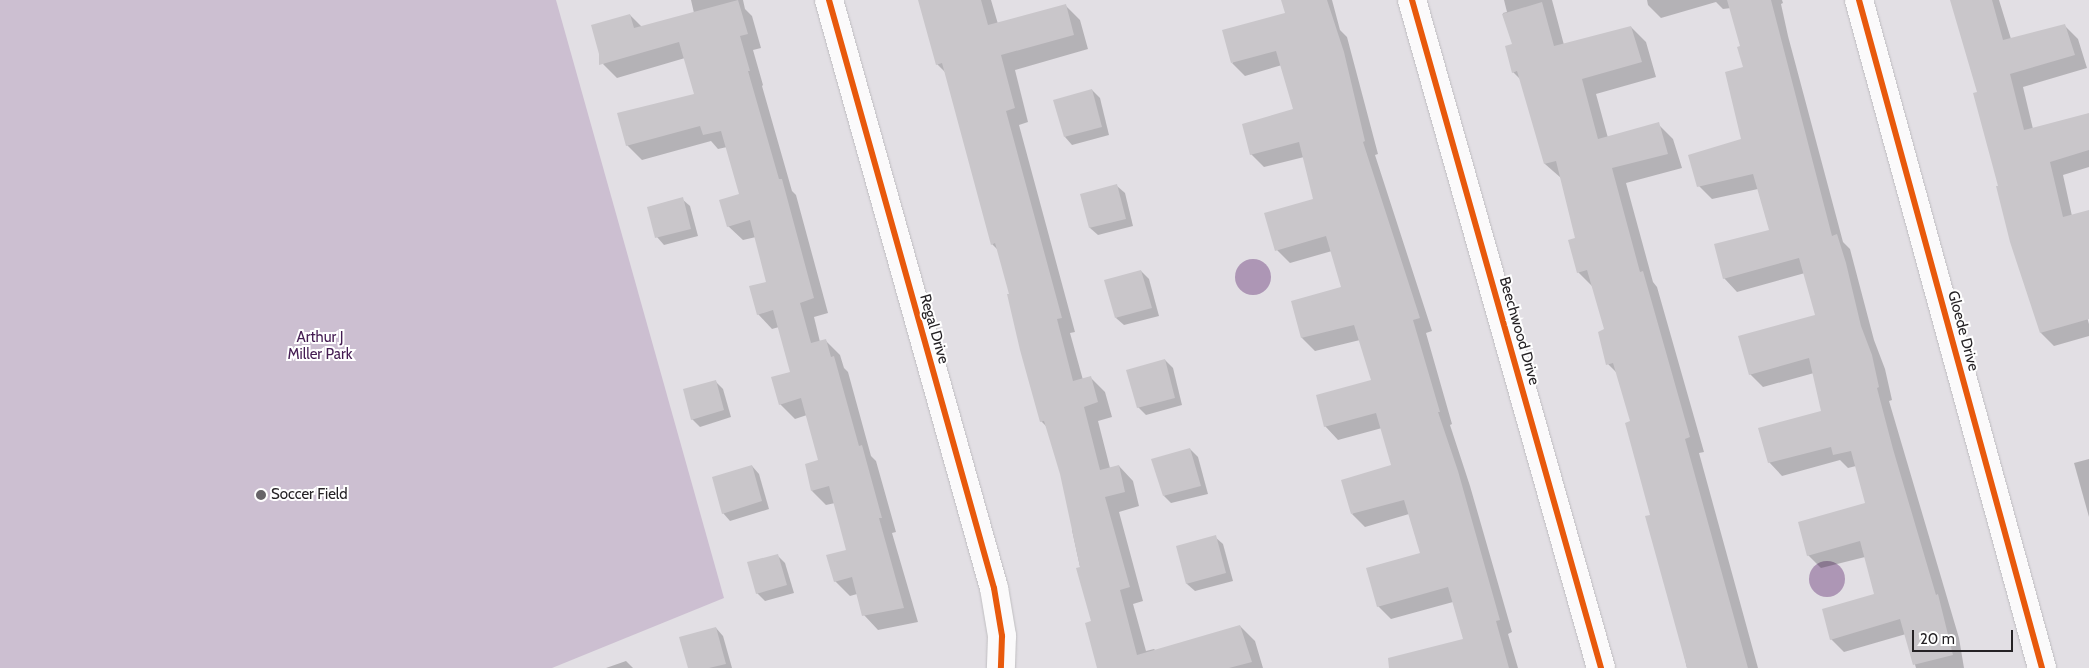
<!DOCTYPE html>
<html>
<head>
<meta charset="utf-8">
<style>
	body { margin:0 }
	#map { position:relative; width:2089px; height:668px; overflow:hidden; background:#e2dfe4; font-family:Cabin,sans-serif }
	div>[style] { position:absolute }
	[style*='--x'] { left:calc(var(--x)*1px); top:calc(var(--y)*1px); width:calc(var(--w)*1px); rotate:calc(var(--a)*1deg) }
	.green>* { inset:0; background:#ccbfd1 }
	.water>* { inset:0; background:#ad96b5 }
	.round { border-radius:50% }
	.shadow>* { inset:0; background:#0003 }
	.building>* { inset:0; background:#c9c6ca }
	.roads { filter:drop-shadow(0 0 1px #c0bec1) drop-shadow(0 0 1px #c0bec1) }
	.street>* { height:28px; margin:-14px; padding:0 14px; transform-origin:14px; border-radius:14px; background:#fbfafb }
	.cycleway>* { height:6px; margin:-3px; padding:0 3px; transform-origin:3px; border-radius:3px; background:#e8590c }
	.dots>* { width:14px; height:14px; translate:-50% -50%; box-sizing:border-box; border:2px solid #fff; border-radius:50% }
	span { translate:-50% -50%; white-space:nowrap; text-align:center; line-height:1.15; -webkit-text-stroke:4px #fff; paint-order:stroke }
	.street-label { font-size:15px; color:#252225 }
	.park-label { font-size:15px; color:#441c52 }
	.poi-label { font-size:15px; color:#252225 }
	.left { translate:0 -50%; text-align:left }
	.scale { position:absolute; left:1912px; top:630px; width:101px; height:22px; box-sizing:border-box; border:2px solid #252225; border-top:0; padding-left:6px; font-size:15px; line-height:18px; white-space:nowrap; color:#252225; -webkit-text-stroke:4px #fff; paint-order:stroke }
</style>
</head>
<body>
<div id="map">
	<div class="green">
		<div style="clip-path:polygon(0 0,556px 0,724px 598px,552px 668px,0 668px)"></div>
	</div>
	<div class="water">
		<div class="round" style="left:1235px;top:259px;width:36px;height:36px"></div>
		<div class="round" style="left:1809px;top:561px;width:36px;height:36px"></div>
	</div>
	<div class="shadow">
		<div style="clip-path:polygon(691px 0,743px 0,745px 9px,752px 16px,761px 48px,753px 50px,763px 85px,762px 86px,792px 191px,796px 195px,828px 313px,814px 317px,820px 342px,826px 341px,840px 355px,844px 368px,848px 372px,871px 456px,876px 461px,896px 532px,892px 533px,918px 622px,878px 630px,864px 615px,857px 594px,850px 596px,835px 581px,848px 551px,835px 503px,826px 505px,812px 491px,807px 465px,820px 461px,807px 415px,795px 419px,780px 404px,792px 373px,779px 327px,772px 329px,758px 314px,768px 282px,756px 237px,743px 240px,728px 226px,740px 195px,727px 147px,718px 149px,711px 141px,642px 160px,627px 145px,695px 94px,685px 58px,617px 78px,603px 64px,630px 15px,642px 27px,694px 13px)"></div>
		<div style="clip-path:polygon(920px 0,991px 0,998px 24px,1065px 5px,1080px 20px,1088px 49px,1015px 70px,1028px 122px,1019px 125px,1075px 332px,1070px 333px,1083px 380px,1090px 377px,1105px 392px,1112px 417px,1098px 421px,1110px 468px,1119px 466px,1133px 481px,1139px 506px,1119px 512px,1143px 601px,1133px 604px,1146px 651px,1154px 649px,1156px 651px,1240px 626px,1255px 641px,1263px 668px,1098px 668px,1092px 622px,1072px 530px,1075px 529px,1061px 474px,1047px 427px,1041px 421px,999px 251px,992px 244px,946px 73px,937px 64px)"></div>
		<div style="clip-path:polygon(1282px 0,1332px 0,1340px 30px,1347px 37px,1378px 154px,1375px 155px,1432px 331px,1426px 333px,1452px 424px,1450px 425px,1470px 486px,1512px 632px,1508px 634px,1518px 668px,1394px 668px,1464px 640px,1453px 602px,1391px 619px,1378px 606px,1421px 554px,1409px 514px,1365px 527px,1352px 514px,1392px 466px,1382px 428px,1338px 440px,1325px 426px,1372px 381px,1360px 340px,1315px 351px,1302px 338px,1293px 302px,1342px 288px,1332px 251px,1290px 263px,1277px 250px,1315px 200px,1304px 157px,1264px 167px,1251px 154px,1294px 110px,1282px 65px,1245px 76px,1232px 63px,1286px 14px)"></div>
		<div style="clip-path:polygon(1504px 0,1552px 0,1564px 45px,1631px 27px,1646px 42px,1656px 77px,1596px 94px,1608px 138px,1658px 124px,1673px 139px,1682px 168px,1626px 183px,1653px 282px,1657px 287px,1704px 452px,1699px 453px,1758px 668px,1687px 668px,1632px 422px,1618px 374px,1608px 364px,1606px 330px,1593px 287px,1578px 272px,1576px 239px,1561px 178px,1545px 164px,1521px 80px,1513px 72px,1514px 45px,1503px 13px,1507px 12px)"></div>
		<div style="clip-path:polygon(1647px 0,1782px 0,1783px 3px,1781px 4px,1788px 36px,1843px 242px,1850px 249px,1874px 340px,1885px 369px,1892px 400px,1889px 401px,1959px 638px,1964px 668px,1916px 668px,1906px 634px,1844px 652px,1831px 639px,1875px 594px,1865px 557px,1821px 568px,1808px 555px,1866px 504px,1856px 466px,1848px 468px,1840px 460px,1782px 476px,1769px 462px,1823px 412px,1814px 373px,1763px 387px,1750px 374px,1817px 315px,1805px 273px,1737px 292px,1724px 278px,1770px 231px,1758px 189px,1712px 199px,1699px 186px,1743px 140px,1744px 68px,1742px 47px,1731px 8px,1723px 9px,1716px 2px,1661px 18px,1648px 5px)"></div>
		<div style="clip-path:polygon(1951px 0,1999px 0,2011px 39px,2064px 25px,2078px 39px,2087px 68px,2023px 87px,2033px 129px,2089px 117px,2089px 167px,2063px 175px,2072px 216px,2089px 211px,2089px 267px,2074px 272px,2089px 324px,2089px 336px,2054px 346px,2041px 333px,2000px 186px,1978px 93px)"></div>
		<div style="clip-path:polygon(1092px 90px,1100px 98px,1109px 135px,1072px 145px,1065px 137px)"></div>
		<div style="clip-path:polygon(1117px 186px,1125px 193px,1133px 226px,1098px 235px,1090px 228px,1081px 195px)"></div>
		<div style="clip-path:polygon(682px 199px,690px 206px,698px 236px,664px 245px,657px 237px)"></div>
		<div style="clip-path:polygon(1141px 271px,1149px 279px,1159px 316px,1124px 325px,1116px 318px)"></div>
		<div style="clip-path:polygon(1165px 360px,1173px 368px,1182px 405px,1146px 415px,1138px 407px)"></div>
		<div style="clip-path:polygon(715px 381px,723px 389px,731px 417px,700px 427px,692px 419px)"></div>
		<div style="clip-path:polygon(1190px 449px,1198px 457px,1208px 494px,1171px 503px,1164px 496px)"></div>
		<div style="clip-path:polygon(2089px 459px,2089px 517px,2074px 463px)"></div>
		<div style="clip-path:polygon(752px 466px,759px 474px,769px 509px,730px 521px,723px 513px)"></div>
		<div style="clip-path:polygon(1215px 537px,1223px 544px,1233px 581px,1195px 591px,1187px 584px,1177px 547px)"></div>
		<div style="clip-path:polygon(777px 555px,785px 563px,794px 593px,765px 601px,757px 593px)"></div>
		<div style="clip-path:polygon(716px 628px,723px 636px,732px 668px,689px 668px)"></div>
		<div style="clip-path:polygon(626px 661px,633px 668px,606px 668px)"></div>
	</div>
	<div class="building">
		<div style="clip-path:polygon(738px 0,748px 34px,740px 36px,750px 71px,748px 71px,779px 179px,782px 179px,814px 298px,800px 303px,811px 343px,826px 339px,831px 357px,834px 356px,859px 446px,862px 445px,882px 518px,879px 518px,904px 608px,862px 616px,852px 577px,834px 582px,826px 555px,846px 550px,829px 486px,811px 491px,805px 464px,818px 460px,801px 398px,779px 405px,771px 377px,790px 372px,773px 310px,757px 315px,749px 286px,766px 282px,750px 220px,727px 227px,719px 200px,739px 194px,721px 131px,703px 135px,700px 126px,626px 146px,617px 113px,694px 94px,679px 42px,599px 65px,599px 54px,591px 25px,630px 14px,634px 28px)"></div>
		<div style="clip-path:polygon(918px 0,981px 0,988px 25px,1066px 4px,1074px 35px,1001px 55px,1015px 108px,1006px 111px,1062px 318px,1057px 319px,1073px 381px,1091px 376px,1098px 402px,1084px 407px,1100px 470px,1119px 465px,1125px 492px,1105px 497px,1130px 587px,1120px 590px,1137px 655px,1240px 625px,1252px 662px,1229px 668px,1097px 668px,1085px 623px,1091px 621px,1076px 568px,1080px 567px,1060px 474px,1044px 421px,1040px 422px,1020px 350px,1007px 294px,1009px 294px,995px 243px,991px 245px,942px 63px,936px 65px)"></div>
		<div style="clip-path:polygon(1281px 0,1327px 0,1344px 52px,1365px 141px,1363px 142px,1420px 318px,1413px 320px,1440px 412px,1438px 412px,1458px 471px,1500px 620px,1496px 621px,1509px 668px,1389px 668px,1388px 658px,1463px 639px,1448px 587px,1377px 607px,1366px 568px,1420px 553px,1404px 500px,1351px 514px,1341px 480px,1391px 465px,1376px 413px,1324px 427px,1316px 395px,1371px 380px,1354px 325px,1301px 338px,1291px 301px,1341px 287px,1326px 236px,1275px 251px,1264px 213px,1313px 199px,1299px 142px,1250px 155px,1242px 124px,1293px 109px,1276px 51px,1231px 63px,1222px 30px,1285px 13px)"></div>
		<div style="clip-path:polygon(1727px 0,1771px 0,1832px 236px,1837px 234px,1846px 263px,1861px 326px,1872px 355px,1879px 387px,1877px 388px,1893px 449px,1936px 595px,1938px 594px,1953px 655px,1913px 665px,1900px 619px,1830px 640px,1822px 609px,1874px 594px,1860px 541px,1807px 556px,1798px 522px,1865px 503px,1851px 451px,1833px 455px,1831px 447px,1768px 463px,1758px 428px,1821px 411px,1809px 358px,1749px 375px,1738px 336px,1815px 315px,1799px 258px,1723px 279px,1714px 244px,1769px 230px,1753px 174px,1697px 187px,1688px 155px,1741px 139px,1725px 72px,1743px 67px,1737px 47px,1740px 46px)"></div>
		<div style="clip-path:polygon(1950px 0,1992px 0,2003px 40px,2065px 24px,2075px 55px,2010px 74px,2024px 130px,2089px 113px,2089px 150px,2050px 162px,2063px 217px,2089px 210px,2089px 319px,2040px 333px,2010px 242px,1996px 186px,1998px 186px,1973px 93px,1977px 92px)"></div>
		<div style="clip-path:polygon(1542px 2px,1554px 46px,1631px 26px,1642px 62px,1582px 79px,1598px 139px,1659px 122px,1668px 154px,1612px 168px,1640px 272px,1643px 271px,1690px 437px,1685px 439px,1748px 668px,1687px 668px,1645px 516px,1650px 515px,1625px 423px,1630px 421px,1613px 363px,1606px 365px,1598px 332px,1604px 329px,1587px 270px,1577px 273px,1568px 240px,1575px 238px,1556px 161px,1544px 164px,1517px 71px,1512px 73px,1505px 46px,1512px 44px,1502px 14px)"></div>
		<div style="clip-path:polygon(1092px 89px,1102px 127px,1064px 137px,1053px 100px)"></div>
		<div style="clip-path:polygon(1117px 184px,1126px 219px,1089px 228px,1080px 194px)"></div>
		<div style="clip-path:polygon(683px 197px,691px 229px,655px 238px,647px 207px)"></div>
		<div style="clip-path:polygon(1141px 270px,1152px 308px,1115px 318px,1104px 280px)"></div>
		<div style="clip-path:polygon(1165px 359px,1175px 398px,1137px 408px,1126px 370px)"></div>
		<div style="clip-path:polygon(716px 380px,724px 410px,691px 420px,683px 389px)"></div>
		<div style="clip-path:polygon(1190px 448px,1201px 486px,1163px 496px,1151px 459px)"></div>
		<div style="clip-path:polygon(752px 465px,762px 501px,722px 514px,712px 477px)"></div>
		<div style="clip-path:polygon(1216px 535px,1226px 573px,1186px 584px,1176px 546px)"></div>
		<div style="clip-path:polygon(778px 554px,787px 585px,756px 594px,747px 562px)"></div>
		<div style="clip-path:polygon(716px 627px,726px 664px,709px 668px,688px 668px,679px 637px)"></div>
	</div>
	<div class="roads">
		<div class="street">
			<div style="--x:829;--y:0;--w:611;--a:74.33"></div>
			<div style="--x:994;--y:588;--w:49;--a:80.5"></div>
			<div style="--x:1002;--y:636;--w:32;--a:92"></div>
			<div style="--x:1412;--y:0;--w:694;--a:74.2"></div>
			<div style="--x:1859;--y:0;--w:693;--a:74.68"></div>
		</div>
	</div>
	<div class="cycleway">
		<div style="--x:829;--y:0;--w:611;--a:74.33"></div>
		<div style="--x:994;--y:588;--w:49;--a:80.5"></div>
		<div style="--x:1002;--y:636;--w:32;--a:92"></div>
		<div style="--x:1412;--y:0;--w:694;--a:74.2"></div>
		<div style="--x:1859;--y:0;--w:693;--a:74.68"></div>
	</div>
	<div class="dots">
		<div style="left:261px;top:495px;background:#676468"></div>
	</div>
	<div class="street-label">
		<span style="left:934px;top:329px;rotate:74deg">Regal Drive</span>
		<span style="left:1519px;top:331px;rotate:74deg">Beechwood Drive</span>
		<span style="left:1963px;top:331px;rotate:75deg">Gloede Drive</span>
	</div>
	<div class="park-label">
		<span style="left:320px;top:346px">Arthur J<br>Miller Park</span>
	</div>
	<div class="poi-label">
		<span class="left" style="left:271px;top:495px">Soccer Field</span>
	</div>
	<div class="scale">20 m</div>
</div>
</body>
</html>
